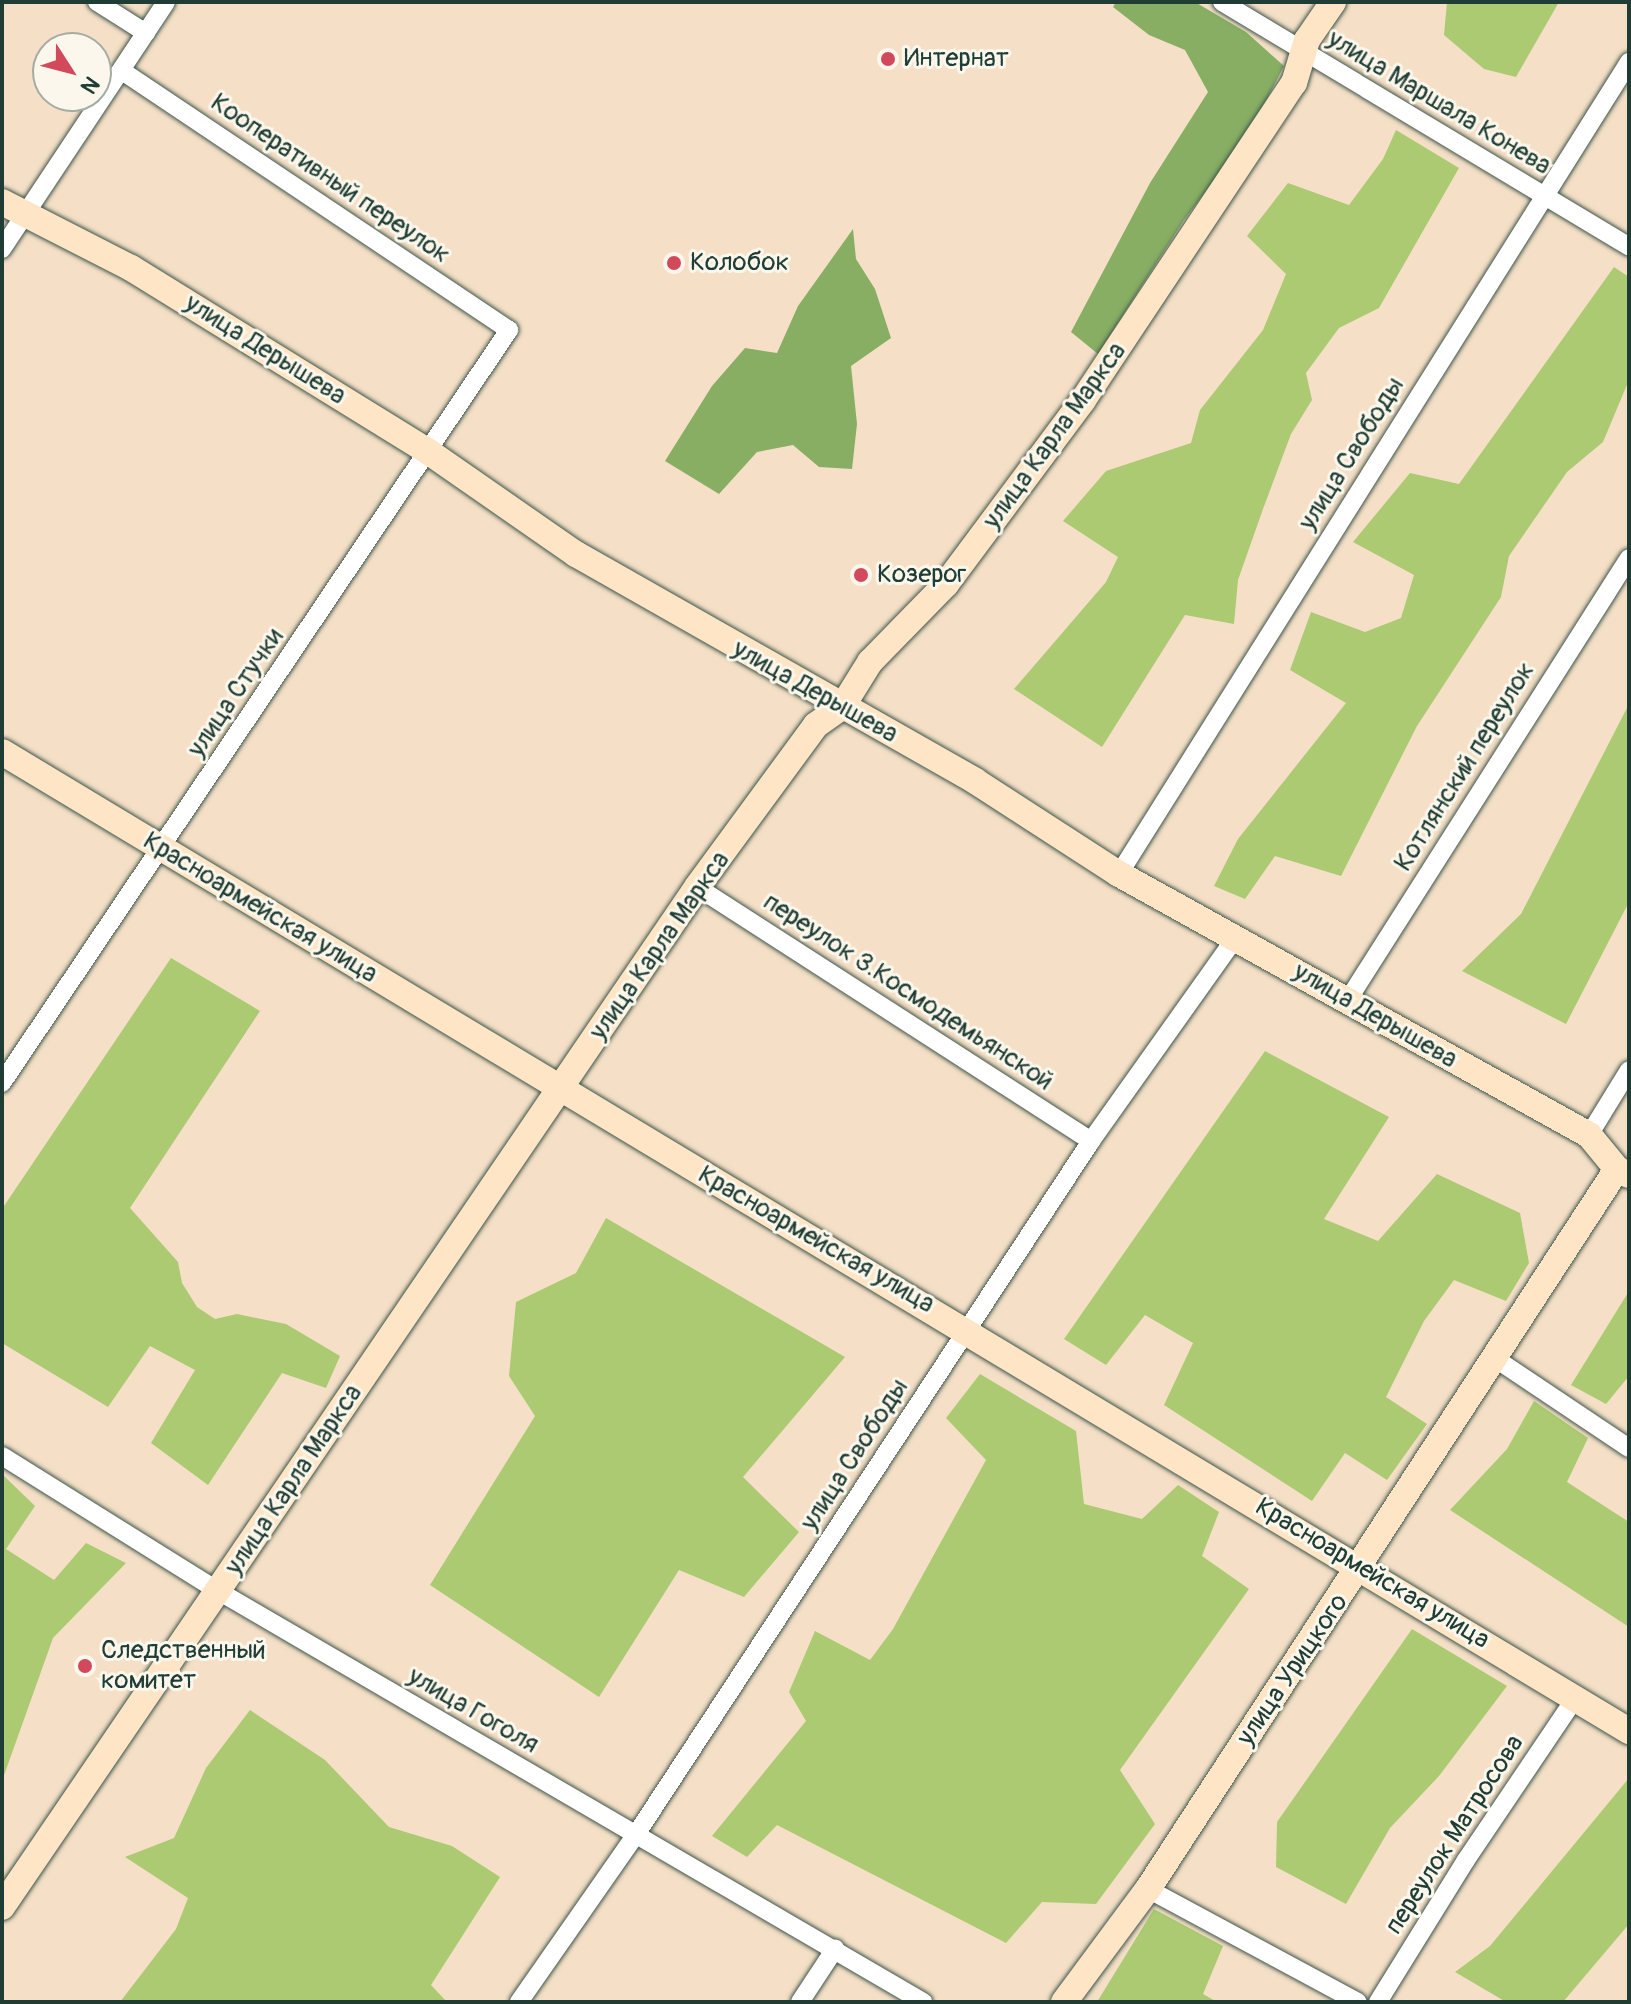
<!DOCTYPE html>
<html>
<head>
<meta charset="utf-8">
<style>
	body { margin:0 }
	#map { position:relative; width:1631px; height:2004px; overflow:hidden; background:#f5e0c7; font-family:Pangolin,sans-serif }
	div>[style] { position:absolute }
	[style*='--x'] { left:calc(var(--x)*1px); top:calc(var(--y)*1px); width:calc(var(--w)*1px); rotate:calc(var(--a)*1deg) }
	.green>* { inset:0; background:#abca72 }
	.forest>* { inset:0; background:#88ae64 }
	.roads { filter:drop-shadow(0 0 2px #3f554a) drop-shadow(0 0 2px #3f554a) }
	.street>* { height:18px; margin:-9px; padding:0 9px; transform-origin:9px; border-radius:9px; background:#fff }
	.secondary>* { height:26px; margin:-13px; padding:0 13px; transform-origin:13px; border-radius:13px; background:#fde5c5 }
	.dots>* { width:22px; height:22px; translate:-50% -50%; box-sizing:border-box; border:4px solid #fbf7ec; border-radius:50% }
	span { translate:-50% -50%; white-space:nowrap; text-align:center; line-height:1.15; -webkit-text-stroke:6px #fbf7ec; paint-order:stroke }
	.poi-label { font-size:26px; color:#1f3d34 }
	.left { translate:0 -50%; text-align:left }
	.street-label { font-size:26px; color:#1f3d34 }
	.frame { position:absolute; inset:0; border:4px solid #1f3d34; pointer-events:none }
	.north { position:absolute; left:32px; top:32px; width:80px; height:80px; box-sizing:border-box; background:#fbf7ec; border:2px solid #a3ada2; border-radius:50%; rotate:126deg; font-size:22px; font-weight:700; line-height:32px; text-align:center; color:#1f3d34 }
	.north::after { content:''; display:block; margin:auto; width:28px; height:36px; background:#d1495b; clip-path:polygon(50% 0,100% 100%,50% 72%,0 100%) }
</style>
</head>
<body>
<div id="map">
	<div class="green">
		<div style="clip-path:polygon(1447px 2px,1559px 2px,1516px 77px,1484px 69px,1444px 35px)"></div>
		<div style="clip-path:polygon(1396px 130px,1459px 168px,1379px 308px,1339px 328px,1306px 373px,1312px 400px,1291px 434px,1263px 509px,1238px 580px,1234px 624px,1185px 615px,1102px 747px,1014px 689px,1106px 582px,1118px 557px,1063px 521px,1106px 471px,1191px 443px,1200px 410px,1263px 330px,1286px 274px,1247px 236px,1288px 183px,1349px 205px,1383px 159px)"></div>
		<div style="clip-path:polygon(1614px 267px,1629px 277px,1629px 380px,1603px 442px,1567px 472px,1509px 556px,1501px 597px,1417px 726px,1341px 876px,1275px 856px,1245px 899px,1214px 886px,1238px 839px,1346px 703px,1290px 670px,1311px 612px,1365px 632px,1401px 618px,1414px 575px,1353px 542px,1410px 473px,1459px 484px)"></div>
		<div style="clip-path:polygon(1629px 704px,1629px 902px,1566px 1024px,1462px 971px,1521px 914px)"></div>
		<div style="clip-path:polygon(171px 958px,260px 1011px,130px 1208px,178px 1262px,182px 1283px,197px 1307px,215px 1319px,237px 1314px,286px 1324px,340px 1356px,326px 1388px,282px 1373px,208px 1485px,151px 1443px,195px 1370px,150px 1346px,108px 1407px,2px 1343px,2px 1209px)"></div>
		<div style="clip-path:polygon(1265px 1051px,1389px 1117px,1324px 1219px,1378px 1241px,1437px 1174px,1520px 1213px,1529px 1263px,1506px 1301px,1454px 1280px,1424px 1321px,1386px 1397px,1427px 1424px,1387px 1480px,1345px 1453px,1312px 1501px,1164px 1405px,1193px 1343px,1145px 1315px,1106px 1365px,1064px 1339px)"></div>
		<div style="clip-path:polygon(606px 1218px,845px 1357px,743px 1477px,799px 1532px,744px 1597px,679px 1570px,599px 1697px,430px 1585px,535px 1416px,509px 1376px,516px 1302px,576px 1273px)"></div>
		<div style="clip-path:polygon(1629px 1291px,1629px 1376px,1606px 1404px,1571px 1385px)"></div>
		<div style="clip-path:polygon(980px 1374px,1076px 1431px,1084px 1504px,1142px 1519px,1178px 1485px,1219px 1512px,1202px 1556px,1249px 1589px,1120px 1770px,1155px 1824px,1096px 1904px,1042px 1902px,1006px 1943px,777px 1825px,747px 1857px,712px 1836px,806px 1721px,789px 1692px,815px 1631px,870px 1660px,893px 1629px,986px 1460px,946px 1418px)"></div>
		<div style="clip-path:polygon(1534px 1401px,1588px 1438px,1567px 1482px,1629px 1522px,1629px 1627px,1450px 1510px,1507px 1449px)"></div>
		<div style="clip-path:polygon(2px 1474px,35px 1506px,6px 1549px,54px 1580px,86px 1543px,126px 1563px,53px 1638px,2px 1781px)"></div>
		<div style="clip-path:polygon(1412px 1629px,1507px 1686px,1439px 1776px,1390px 1828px,1346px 1904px,1276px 1867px,1277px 1822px)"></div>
		<div style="clip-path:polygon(250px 1710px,325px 1760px,389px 1827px,452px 1846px,500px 1877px,431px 1985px,447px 2002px,120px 2002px,176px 1929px,188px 1898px,125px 1857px,174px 1838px,206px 1768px)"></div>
		<div style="clip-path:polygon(1629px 1778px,1629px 1924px,1563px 2002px,1506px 2002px,1455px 1972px,1490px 1946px)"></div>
		<div style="clip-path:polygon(1154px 1909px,1223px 1946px,1203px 1994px,1217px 2002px,1097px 2002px)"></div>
	</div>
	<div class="forest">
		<div style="clip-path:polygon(1116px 2px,1195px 2px,1246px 32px,1284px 66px,1248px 135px,1184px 220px,1098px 354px,1071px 332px,1150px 183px,1208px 92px,1185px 50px,1149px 35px,1113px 7px)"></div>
		<div style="clip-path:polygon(853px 229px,856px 259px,875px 289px,891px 338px,851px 366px,857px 424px,852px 469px,819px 467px,793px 445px,757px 452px,719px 494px,665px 461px,712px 386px,745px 348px,777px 353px,798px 306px)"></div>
	</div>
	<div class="roads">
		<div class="street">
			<div style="--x:97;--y:2;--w:58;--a:32.3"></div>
			<div style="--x:1222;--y:2;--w:475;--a:31"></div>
			<div style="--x:2;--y:249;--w:296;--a:-56.4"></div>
			<div style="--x:1119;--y:874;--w:959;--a:-57.87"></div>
			<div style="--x:697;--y:887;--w:469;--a:32.8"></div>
			<div style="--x:1346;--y:1003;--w:527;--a:-57.55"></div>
			<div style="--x:2;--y:1083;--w:908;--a:-56.05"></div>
			<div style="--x:509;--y:330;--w:466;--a:-146.2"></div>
			<div style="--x:1589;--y:1135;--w:76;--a:-58.4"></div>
			<div style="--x:1496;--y:1359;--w:160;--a:33.8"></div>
			<div style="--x:2;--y:1456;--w:257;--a:32"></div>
			<div style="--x:220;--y:1592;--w:814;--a:30.25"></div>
			<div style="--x:1148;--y:1889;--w:238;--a:28.3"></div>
			<div style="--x:519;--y:2002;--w:203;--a:-55.1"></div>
			<div style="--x:635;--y:1836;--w:831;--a:-56.73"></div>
			<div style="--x:1091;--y:1141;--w:250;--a:-54.6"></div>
			<div style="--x:800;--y:2002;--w:64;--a:-56.6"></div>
			<div style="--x:1378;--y:2002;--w:167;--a:-58.2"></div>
			<div style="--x:1466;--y:1860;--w:197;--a:-56"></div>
		</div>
		<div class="secondary">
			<div style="--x:2;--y:202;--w:145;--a:27.1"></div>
			<div style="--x:131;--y:268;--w:350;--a:31.7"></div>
			<div style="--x:429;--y:452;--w:179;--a:34.8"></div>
			<div style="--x:576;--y:554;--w:459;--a:29.6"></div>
			<div style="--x:975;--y:781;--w:171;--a:32.9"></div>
			<div style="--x:1119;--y:874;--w:538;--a:29.04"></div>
			<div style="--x:1589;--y:1135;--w:44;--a:50.5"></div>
			<div style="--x:1617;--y:1169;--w:13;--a:27"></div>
			<div style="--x:2;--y:752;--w:1899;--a:31.04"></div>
			<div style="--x:2;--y:1907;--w:1234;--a:-55.73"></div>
			<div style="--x:697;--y:887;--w:201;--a:-53.7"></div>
			<div style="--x:816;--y:725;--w:32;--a:-35"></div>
			<div style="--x:842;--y:707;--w:53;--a:-58.1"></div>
			<div style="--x:870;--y:662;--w:109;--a:-45.7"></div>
			<div style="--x:946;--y:584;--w:229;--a:-53.3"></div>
			<div style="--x:1083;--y:400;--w:381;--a:-56.4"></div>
			<div style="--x:1294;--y:83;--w:45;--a:-73.2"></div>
			<div style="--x:1307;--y:40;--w:46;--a:-55.6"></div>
			<div style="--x:1064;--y:2002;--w:141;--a:-53.4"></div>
			<div style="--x:1148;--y:1889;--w:859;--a:-56.92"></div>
		</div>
	</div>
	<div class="dots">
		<div style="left:888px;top:59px;background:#d1495b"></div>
		<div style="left:674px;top:263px;background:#d1495b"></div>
		<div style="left:861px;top:575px;background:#d1495b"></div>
		<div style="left:85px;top:1666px;background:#d1495b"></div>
	</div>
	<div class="poi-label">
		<span class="left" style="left:904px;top:59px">Интернат</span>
		<span class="left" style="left:690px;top:263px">Колобок</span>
		<span class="left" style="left:877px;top:575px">Козерог</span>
		<span class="left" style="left:101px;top:1666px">Следственный<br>комитет</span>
	</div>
	<div class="street-label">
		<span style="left:1439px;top:103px;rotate:31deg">улица Маршала Конева</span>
		<span style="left:330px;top:179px;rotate:34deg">Кооперативный переулок</span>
		<span style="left:265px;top:350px;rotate:32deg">улица Дерышева</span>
		<span style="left:1055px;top:436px;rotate:-54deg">улица Карла Маркса</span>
		<span style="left:1352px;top:454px;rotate:-58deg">улица Свободы</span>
		<span style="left:815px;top:692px;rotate:29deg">улица Дерышева</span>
		<span style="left:236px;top:693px;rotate:-56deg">улица Стучки</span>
		<span style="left:1465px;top:767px;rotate:-58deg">Котлянский переулок</span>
		<span style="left:260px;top:908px;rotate:31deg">Красноармейская улица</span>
		<span style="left:660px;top:946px;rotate:-55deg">улица Карла Маркса</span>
		<span style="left:908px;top:992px;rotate:33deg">переулок З.Космодемьянской</span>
		<span style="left:1375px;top:1016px;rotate:30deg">улица Дерышева</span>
		<span style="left:816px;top:1240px;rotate:30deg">Красноармейская улица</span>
		<span style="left:855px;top:1455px;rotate:-57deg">улица Свободы</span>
		<span style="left:294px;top:1480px;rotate:-56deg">улица Карла Маркса</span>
		<span style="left:1372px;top:1574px;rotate:31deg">Красноармейская улица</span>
		<span style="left:1293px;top:1670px;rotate:-56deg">улица Урицкого</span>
		<span style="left:473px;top:1711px;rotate:30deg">улица Гоголя</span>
		<span style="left:1455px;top:1835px;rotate:-57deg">переулок Матросова</span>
	</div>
	<div class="frame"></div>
	<div class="north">N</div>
</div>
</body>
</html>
